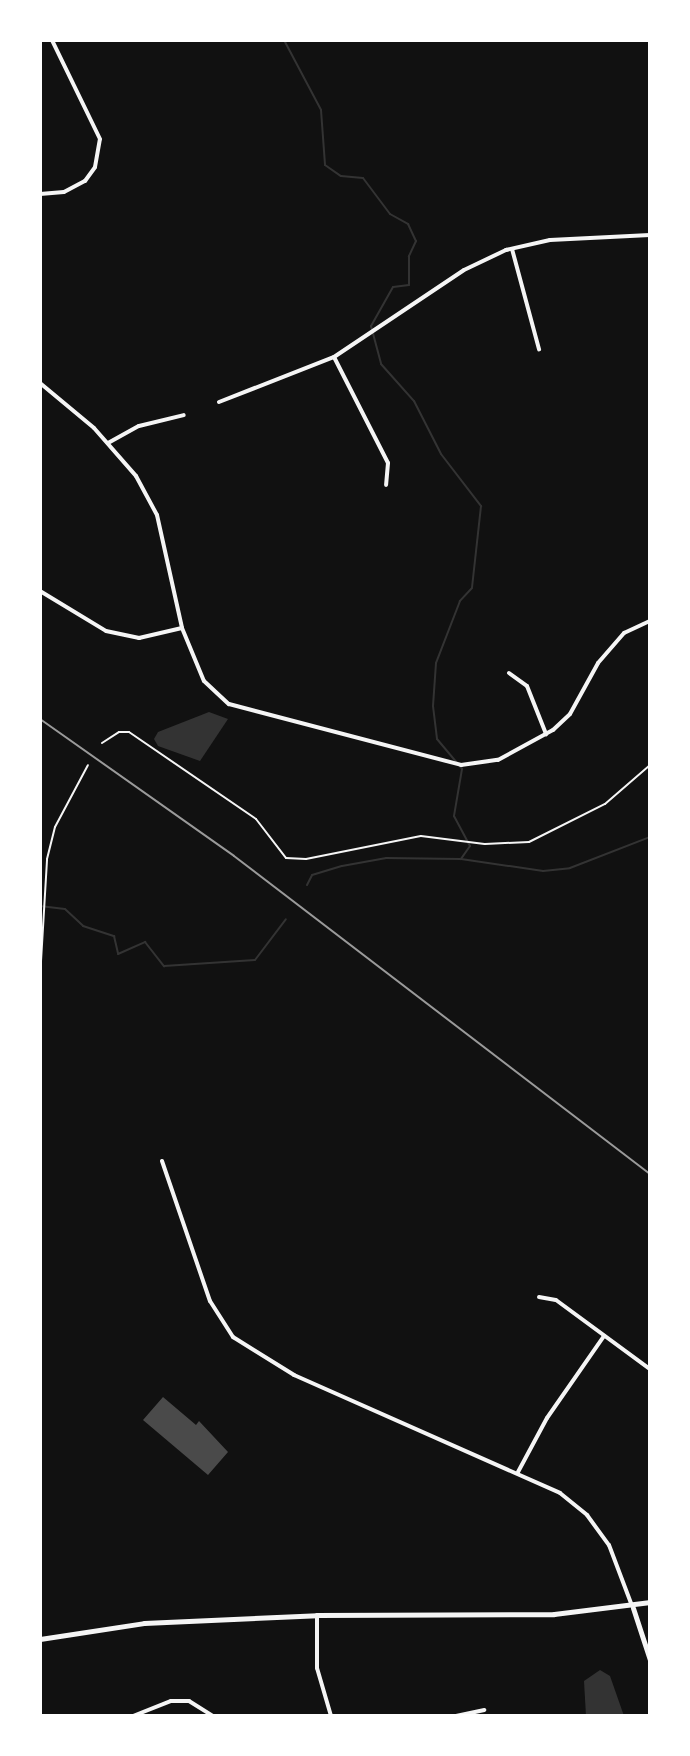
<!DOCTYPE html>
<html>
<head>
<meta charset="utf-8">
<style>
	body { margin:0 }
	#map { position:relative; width:690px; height:1756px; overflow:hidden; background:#111; font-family:"Fira Sans Condensed",sans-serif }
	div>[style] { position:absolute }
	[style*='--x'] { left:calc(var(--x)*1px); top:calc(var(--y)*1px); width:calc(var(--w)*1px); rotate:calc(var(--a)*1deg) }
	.water>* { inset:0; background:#333 }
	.stream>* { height:2px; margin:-1px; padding:0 1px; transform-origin:1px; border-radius:1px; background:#333 }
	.building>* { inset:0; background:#4a4a4a }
	.path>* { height:2px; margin:-1px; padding:0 1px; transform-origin:1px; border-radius:1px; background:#f5f5f5 }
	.minor>* { height:4px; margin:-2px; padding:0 2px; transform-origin:2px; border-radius:2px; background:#f5f5f5 }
	.tertiary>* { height:5px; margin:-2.5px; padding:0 2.5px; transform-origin:2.5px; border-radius:2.5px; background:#f5f5f5 }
	.rail>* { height:2px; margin:-1px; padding:0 1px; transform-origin:1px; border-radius:1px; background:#9a9a9a }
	span { translate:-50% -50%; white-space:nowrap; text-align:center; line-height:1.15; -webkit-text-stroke:8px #fff; paint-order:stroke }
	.frame { position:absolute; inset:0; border:42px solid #fff; pointer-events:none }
</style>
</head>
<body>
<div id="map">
	<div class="water">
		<div style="clip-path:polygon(209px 712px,228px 719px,200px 761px,158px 746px,154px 739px,158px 732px)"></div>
		<div style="clip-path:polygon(600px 1670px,610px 1676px,624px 1716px,586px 1716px,584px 1681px)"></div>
	</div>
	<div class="stream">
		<div style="--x:284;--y:40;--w:79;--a:62.1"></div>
		<div style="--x:321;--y:110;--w:55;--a:85.8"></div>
		<div style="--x:325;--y:165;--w:19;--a:35"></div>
		<div style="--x:341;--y:176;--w:22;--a:5"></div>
		<div style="--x:363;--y:178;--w:45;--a:53.1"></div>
		<div style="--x:390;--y:214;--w:21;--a:29"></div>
		<div style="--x:408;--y:224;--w:19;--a:65"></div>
		<div style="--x:416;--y:241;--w:17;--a:115"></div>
		<div style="--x:409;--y:256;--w:29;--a:90"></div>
		<div style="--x:409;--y:285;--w:16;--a:173"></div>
		<div style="--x:393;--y:287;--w:45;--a:119.4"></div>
		<div style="--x:371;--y:326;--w:39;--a:75"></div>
		<div style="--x:381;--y:364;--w:50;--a:48.3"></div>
		<div style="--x:414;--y:401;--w:59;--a:63"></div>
		<div style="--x:441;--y:454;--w:66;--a:52.4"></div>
		<div style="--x:481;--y:506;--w:82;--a:96.3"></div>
		<div style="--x:472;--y:588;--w:18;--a:133"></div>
		<div style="--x:460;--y:601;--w:66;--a:111.2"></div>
		<div style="--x:436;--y:663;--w:43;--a:94"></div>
		<div style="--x:433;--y:706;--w:33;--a:83"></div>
		<div style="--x:437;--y:739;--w:39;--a:50"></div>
		<div style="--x:462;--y:769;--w:48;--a:99.7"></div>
		<div style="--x:454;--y:816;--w:34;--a:62"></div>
		<div style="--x:470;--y:846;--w:16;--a:125"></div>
		<div style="--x:307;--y:885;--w:11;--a:-63"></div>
		<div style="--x:312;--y:875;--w:31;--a:-17"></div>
		<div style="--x:342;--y:866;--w:45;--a:-10.3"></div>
		<div style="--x:386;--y:858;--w:75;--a:0.8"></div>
		<div style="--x:461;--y:859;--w:83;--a:8.3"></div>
		<div style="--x:543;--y:871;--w:27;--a:-6"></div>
		<div style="--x:570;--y:868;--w:86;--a:-21.2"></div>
		<div style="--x:40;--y:906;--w:25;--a:7"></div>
		<div style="--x:65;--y:909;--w:25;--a:43"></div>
		<div style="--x:83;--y:926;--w:33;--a:18"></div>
		<div style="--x:114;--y:936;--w:18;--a:77"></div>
		<div style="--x:118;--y:954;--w:30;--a:-24"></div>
		<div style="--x:145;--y:942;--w:31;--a:52"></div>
		<div style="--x:164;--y:966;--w:91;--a:-3.8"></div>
		<div style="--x:255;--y:960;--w:51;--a:-52.9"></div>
	</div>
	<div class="building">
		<div style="clip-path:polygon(163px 1397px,196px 1425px,199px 1421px,228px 1452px,208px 1475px,143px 1420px)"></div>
	</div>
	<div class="path">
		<div style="--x:102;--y:743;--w:20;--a:-33"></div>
		<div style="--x:119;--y:732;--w:10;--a:0"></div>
		<div style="--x:129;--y:732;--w:154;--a:34.4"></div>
		<div style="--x:256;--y:819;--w:49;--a:52.4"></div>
		<div style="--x:286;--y:858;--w:20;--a:3"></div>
		<div style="--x:306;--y:859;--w:117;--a:-11.3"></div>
		<div style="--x:421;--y:836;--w:64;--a:7.1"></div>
		<div style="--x:485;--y:844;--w:44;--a:-2.6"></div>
		<div style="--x:529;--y:842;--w:85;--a:-26.6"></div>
		<div style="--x:605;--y:804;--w:60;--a:-40.9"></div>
		<div style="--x:40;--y:978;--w:119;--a:-86.6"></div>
		<div style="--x:47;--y:859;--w:33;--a:-76"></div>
		<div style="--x:55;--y:827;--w:70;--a:-62"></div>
	</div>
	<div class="minor">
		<div style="--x:40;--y:194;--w:24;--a:-5"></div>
		<div style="--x:64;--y:192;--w:24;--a:-28"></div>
		<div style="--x:85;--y:181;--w:17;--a:-54"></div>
		<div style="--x:95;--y:167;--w:28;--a:-80"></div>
		<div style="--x:100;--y:139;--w:110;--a:-115.9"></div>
		<div style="--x:512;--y:249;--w:104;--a:74.9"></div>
		<div style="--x:334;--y:357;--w:119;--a:63"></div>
		<div style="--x:388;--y:463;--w:22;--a:95"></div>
		<div style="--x:40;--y:383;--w:70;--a:39.8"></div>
		<div style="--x:94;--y:428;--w:64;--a:48.8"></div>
		<div style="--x:136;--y:476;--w:44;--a:61.7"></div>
		<div style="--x:157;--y:515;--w:116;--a:77.5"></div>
		<div style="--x:182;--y:628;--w:57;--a:67.5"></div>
		<div style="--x:204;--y:681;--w:34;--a:43"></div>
		<div style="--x:229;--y:704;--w:240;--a:14.7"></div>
		<div style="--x:461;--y:765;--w:37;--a:-8"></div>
		<div style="--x:498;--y:760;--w:63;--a:-28.6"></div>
		<div style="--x:553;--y:730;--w:23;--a:-43"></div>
		<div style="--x:570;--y:714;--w:58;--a:-61.2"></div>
		<div style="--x:598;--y:663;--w:40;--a:-49"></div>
		<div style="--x:624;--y:633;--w:29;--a:-25"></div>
		<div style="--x:219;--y:402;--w:123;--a:-21.4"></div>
		<div style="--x:334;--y:357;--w:156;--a:-33.8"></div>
		<div style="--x:464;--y:270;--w:47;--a:-25.5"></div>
		<div style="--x:506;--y:250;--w:45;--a:-12.8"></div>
		<div style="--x:550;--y:240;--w:100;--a:-2.9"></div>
		<div style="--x:108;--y:443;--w:35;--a:-29"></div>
		<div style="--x:139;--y:426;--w:46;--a:-13.7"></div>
		<div style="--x:40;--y:591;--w:77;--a:31.2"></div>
		<div style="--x:106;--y:631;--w:34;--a:12"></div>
		<div style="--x:139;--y:638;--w:44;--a:-13.1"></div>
		<div style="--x:509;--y:673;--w:22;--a:36"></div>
		<div style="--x:527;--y:686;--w:52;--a:68.4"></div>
		<div style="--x:162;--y:1161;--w:148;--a:71.1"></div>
		<div style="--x:210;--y:1301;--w:43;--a:57.4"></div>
		<div style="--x:233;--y:1337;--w:72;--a:31.9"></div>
		<div style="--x:294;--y:1375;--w:291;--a:23.9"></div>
		<div style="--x:560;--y:1493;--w:35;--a:39"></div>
		<div style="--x:587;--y:1515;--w:37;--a:54"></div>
		<div style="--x:609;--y:1545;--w:65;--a:69.3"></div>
		<div style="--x:539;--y:1297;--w:17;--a:10"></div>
		<div style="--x:556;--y:1300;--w:117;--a:36.3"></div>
		<div style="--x:518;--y:1472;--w:61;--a:-61.8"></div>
		<div style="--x:547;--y:1418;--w:100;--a:-55.2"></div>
		<div style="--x:317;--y:1615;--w:53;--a:90"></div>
		<div style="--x:317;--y:1668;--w:50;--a:73.7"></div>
		<div style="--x:133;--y:1716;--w:41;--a:-21.5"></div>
		<div style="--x:171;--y:1701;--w:18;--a:0"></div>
		<div style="--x:189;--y:1701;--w:28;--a:32"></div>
		<div style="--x:456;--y:1716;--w:29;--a:-12"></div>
	</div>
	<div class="tertiary">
		<div style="--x:633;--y:1608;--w:55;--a:71.9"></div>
		<div style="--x:40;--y:1639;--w:105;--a:-8.7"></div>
		<div style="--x:144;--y:1623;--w:173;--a:-2.6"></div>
		<div style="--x:317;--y:1615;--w:237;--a:-0.2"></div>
		<div style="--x:554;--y:1614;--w:97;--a:-7.1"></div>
	</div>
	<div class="rail">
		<div style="--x:40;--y:719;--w:237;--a:35.2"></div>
		<div style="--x:234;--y:856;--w:524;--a:37.4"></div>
	</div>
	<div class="frame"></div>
</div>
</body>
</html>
